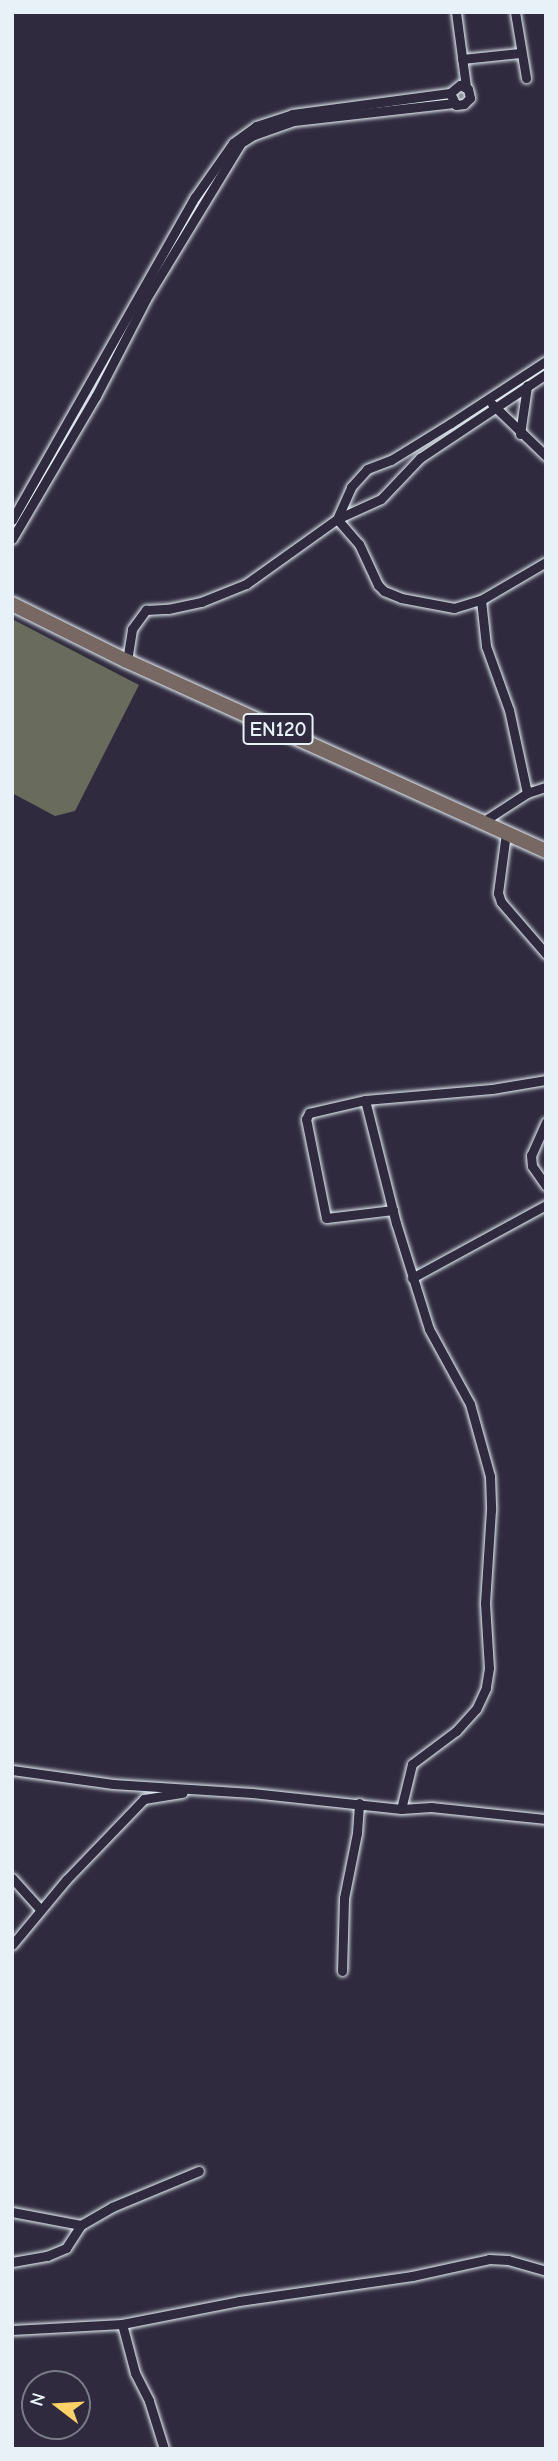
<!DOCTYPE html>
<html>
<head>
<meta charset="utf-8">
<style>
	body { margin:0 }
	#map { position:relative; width:558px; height:2461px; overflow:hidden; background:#2f2a3d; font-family:"Comic Neue",sans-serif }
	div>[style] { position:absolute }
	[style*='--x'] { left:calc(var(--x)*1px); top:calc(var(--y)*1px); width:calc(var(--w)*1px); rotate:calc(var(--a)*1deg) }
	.green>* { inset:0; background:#696b5c }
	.roads { filter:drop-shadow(0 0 2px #e8f1f8) drop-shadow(0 0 2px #e8f1f8) }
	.minor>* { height:9px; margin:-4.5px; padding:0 4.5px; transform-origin:4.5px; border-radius:4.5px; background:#2f2a3d }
	.highway>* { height:14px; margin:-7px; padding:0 7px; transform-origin:7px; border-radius:7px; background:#776864 }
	span { translate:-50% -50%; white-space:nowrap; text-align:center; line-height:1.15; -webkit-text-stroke:6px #2f2a3d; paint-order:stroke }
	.shield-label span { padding:2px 5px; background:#2f2a3d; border:2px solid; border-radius:5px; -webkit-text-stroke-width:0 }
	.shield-label { font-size:21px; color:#e8f1f8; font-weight:700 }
	.frame { position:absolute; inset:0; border:14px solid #e8f1f8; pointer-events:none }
	.north { position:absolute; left:21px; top:2370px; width:70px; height:70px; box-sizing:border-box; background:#2f2a3d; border:2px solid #797a88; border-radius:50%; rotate:287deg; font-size:19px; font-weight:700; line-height:28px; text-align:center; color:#e8f1f8 }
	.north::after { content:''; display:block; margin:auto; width:24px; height:32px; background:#ffd166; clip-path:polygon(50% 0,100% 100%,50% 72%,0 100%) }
</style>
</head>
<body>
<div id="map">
	<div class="green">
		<div style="clip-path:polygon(12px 619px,139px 685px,75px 811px,55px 816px,12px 793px)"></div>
	</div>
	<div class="roads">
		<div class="minor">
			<div style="--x:456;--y:12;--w:76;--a:82.4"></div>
			<div style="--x:515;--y:12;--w:67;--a:80.5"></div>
			<div style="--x:462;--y:59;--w:58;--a:-5.9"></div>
			<div style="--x:492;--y:404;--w:75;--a:43.9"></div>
			<div style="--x:520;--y:434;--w:49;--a:-81.7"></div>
			<div style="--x:337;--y:519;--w:35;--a:-66"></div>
			<div style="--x:351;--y:487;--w:24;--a:-48"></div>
			<div style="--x:367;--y:469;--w:26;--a:-21"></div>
			<div style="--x:391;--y:460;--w:70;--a:-31.7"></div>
			<div style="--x:451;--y:423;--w:113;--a:-33.1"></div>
			<div style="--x:337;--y:519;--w:33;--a:49"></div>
			<div style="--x:359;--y:544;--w:45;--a:65.1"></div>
			<div style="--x:378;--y:585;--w:8;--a:45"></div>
			<div style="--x:384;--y:591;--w:18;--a:22"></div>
			<div style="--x:401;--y:598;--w:54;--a:10.7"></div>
			<div style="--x:454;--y:608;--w:28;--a:-17"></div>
			<div style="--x:12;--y:520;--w:371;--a:-60.5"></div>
			<div style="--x:195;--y:197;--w:66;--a:-54.9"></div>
			<div style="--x:233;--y:143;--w:29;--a:-36"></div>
			<div style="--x:256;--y:126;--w:38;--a:-18"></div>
			<div style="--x:292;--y:114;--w:159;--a:-7.6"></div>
			<div style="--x:450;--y:93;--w:13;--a:-39"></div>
			<div style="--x:460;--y:85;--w:9;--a:27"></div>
			<div style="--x:468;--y:89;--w:9;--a:77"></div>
			<div style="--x:470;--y:98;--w:8;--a:135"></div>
			<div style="--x:464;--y:104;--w:8;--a:173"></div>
			<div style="--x:456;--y:105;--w:13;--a:-117"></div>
			<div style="--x:12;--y:539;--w:166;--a:-59.6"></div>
			<div style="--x:96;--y:396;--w:109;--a:-62.7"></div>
			<div style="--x:146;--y:299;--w:183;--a:-58.7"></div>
			<div style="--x:241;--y:143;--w:15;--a:-32"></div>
			<div style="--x:254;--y:135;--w:42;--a:-19.3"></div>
			<div style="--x:294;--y:121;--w:161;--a:-6.4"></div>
			<div style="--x:127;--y:661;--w:32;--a:-81"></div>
			<div style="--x:132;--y:629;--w:24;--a:-54"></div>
			<div style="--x:146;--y:610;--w:22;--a:-3"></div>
			<div style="--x:168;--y:609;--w:34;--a:-12"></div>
			<div style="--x:201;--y:602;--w:48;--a:-21.8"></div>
			<div style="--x:246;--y:584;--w:112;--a:-35.5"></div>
			<div style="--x:337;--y:519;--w:48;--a:-24.4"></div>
			<div style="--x:381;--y:499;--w:57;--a:-46.4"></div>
			<div style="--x:420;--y:458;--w:151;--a:-33.7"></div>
			<div style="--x:527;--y:793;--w:85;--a:-102.2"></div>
			<div style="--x:509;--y:710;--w:68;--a:-109.8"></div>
			<div style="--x:486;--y:646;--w:46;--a:-96.2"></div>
			<div style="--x:481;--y:600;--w:75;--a:-30.3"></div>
			<div style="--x:484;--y:821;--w:51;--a:-33.1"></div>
			<div style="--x:527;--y:793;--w:20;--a:-18"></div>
			<div style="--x:506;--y:833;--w:61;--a:97.6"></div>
			<div style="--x:498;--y:893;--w:9;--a:72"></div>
			<div style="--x:501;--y:902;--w:69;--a:49.1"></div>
			<div style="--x:365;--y:1100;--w:127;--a:75.9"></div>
			<div style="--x:396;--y:1223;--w:111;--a:72.7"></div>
			<div style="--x:429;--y:1329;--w:85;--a:61.3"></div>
			<div style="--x:470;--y:1404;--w:75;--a:74.5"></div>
			<div style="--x:490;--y:1476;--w:34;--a:88"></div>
			<div style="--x:491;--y:1510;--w:93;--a:93.7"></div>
			<div style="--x:485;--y:1603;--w:65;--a:86.5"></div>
			<div style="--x:489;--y:1668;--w:20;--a:99"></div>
			<div style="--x:486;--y:1688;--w:23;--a:115"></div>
			<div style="--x:476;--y:1709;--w:30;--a:132"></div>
			<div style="--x:456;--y:1731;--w:55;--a:143.1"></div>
			<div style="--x:412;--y:1764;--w:46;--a:103.7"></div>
			<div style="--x:546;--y:1122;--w:36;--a:114"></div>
			<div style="--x:531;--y:1155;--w:11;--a:85"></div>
			<div style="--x:532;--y:1166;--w:24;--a:55"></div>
			<div style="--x:393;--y:1210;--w:67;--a:173.2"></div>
			<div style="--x:326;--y:1218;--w:101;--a:-101.4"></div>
			<div style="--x:306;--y:1119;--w:7;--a:-63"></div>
			<div style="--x:309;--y:1113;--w:57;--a:-13.1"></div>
			<div style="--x:365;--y:1100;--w:127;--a:-5"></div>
			<div style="--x:492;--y:1089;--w:55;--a:-9.5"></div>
			<div style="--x:412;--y:1278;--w:153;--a:-28.6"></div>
			<div style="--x:12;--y:1770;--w:102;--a:7.9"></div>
			<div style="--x:113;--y:1784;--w:139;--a:3.7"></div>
			<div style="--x:252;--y:1793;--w:150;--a:6.1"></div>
			<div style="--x:401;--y:1809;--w:30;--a:-4"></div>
			<div style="--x:431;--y:1807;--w:116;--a:6"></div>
			<div style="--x:12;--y:1878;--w:42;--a:47.9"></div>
			<div style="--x:12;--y:1945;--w:85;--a:-50.3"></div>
			<div style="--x:66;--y:1880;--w:112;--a:-46.1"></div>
			<div style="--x:144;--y:1799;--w:39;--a:-9"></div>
			<div style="--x:342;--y:1971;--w:73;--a:-88.4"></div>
			<div style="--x:344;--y:1898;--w:66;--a:-78.7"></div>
			<div style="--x:357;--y:1833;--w:30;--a:-86"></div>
			<div style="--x:12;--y:2212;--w:70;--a:10.7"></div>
			<div style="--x:81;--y:2225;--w:36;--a:-30"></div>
			<div style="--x:112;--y:2207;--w:94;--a:-22.5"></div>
			<div style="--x:12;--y:2262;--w:36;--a:-10"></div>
			<div style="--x:47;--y:2256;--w:21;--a:-23"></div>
			<div style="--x:66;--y:2248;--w:27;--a:-57"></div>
			<div style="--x:122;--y:2324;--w:51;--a:75.1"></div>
			<div style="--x:135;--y:2373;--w:31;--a:63"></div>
			<div style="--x:149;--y:2401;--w:50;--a:72.6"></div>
			<div style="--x:12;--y:2330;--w:110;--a:-3.1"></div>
			<div style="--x:122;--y:2324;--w:119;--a:-11.1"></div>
			<div style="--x:239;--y:2301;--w:175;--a:-8.2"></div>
			<div style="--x:412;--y:2276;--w:79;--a:-12.4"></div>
			<div style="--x:489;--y:2259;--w:19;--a:3"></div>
			<div style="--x:508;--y:2260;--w:40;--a:16"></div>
		</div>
		<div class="highway">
			<div style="--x:12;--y:604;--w:128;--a:26.4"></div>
			<div style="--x:127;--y:661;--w:460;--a:24.4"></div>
		</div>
	</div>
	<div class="shield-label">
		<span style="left:278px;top:729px">EN120</span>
	</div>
	<div class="frame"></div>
	<div class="north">N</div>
</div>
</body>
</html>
